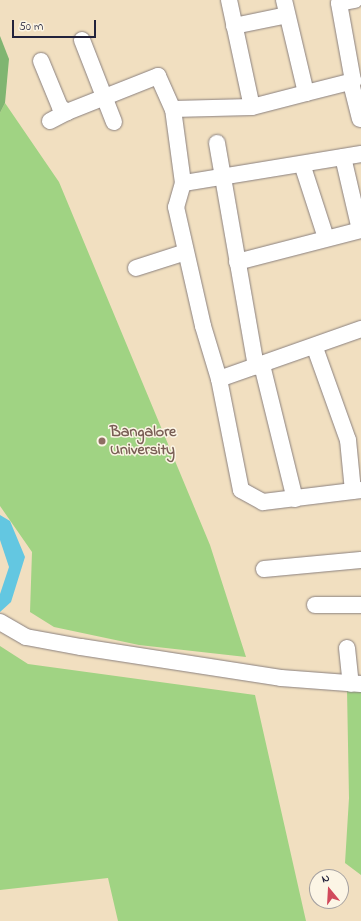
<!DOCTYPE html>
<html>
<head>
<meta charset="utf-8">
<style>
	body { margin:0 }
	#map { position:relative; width:361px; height:921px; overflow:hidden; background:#f1dfc0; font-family:"Indie Flower",sans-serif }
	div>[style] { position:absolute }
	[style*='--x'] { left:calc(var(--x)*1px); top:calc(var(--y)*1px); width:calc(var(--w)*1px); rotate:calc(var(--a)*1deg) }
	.green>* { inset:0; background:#a0d383 }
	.forest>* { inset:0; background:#80b571 }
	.water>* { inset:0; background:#63c7e1 }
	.roads { filter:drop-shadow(0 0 1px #8a807e) drop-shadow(0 0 1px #8a807e) }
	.minor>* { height:16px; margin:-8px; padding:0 8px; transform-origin:8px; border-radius:8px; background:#fff }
	.dots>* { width:11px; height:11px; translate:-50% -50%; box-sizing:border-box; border:2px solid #fcf5e5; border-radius:50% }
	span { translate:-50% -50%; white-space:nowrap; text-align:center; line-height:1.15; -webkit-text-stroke:3px #fcf5e5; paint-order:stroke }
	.education-label { font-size:16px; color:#785e54; font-weight:700 }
	.left { translate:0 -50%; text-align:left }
	.north { position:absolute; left:309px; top:869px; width:40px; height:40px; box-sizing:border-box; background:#fcf5e5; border:1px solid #a5a1a1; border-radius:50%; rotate:342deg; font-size:11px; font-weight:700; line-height:16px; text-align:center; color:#22223b }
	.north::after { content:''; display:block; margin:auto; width:14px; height:18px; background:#d1495b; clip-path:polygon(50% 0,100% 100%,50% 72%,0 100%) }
	.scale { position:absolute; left:12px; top:20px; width:84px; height:18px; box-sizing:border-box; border:2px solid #22223b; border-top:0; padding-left:5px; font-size:12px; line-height:14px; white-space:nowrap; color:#22223b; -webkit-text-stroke:3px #fcf5e5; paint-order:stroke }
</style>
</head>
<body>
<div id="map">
	<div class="green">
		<div style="clip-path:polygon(5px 103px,59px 182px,210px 545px,246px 657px,139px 645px,54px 627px,30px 612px,32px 552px,0 506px,0 113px)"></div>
		<div style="clip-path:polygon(0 646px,28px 664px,255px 695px,306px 921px,118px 921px,108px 878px,0 890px)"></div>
		<div style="clip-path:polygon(361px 689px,361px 875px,345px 863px,349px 798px,347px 690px)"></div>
	</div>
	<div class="forest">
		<div style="clip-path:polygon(0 36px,9px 59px,5px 103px,0 113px)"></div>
	</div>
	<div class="water">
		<div style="clip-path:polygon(0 515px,10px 521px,25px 557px,11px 602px,0 612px,0 594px,9px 567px,0 540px)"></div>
	</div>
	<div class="roads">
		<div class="minor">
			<div style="--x:229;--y:0;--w:109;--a:77.9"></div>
			<div style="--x:234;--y:26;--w:54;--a:-11.7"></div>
			<div style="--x:82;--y:40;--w:88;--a:68.7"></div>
			<div style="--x:41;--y:61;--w:50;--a:67.6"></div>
			<div style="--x:60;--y:107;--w:9;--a:36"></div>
			<div style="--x:67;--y:112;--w:98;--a:-21.6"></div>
			<div style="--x:158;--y:76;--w:36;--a:66"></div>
			<div style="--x:173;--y:109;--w:75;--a:82.3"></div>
			<div style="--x:351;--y:83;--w:37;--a:76"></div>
			<div style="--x:306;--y:93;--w:49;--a:-14.3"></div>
			<div style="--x:353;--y:81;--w:79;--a:-100.2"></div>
			<div style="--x:339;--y:3;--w:16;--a:-11"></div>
			<div style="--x:173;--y:109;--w:79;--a:-1.5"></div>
			<div style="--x:252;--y:107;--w:56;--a:-14.5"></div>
			<div style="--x:306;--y:93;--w:96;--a:-103.3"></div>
			<div style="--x:50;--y:121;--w:19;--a:-28"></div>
			<div style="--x:217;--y:143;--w:227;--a:80.1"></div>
			<div style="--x:361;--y:154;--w:180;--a:170.7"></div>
			<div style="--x:183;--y:183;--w:25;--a:106"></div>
			<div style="--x:176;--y:207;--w:122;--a:77.2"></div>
			<div style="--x:203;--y:326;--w:55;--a:73.2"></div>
			<div style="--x:219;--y:379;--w:113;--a:78.8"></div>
			<div style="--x:241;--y:490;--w:25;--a:29"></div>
			<div style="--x:263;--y:502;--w:99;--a:-7"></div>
			<div style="--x:343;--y:157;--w:75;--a:76.9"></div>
			<div style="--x:302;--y:164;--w:78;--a:72"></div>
			<div style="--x:237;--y:262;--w:128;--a:-14.5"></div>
			<div style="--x:136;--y:268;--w:52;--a:-17.7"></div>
			<div style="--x:315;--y:348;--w:98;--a:70.3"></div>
			<div style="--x:348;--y:440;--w:51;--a:84.4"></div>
			<div style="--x:262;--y:365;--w:138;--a:76.2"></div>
			<div style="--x:219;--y:379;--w:151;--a:-19.4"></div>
			<div style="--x:264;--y:569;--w:97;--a:-5.3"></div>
			<div style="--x:315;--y:605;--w:46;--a:0"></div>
			<div style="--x:0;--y:622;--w:30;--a:30"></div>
			<div style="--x:26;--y:637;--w:56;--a:10.3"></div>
			<div style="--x:81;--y:647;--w:202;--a:8.8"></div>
			<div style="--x:281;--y:678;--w:80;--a:4.3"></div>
			<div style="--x:347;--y:648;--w:36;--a:84"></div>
		</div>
	</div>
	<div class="dots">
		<div style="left:102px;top:441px;background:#8d6e63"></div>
	</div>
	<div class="education-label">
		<span class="left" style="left:110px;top:441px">Bangalore<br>University</span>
	</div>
	<div class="north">N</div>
	<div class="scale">50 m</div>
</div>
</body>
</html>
